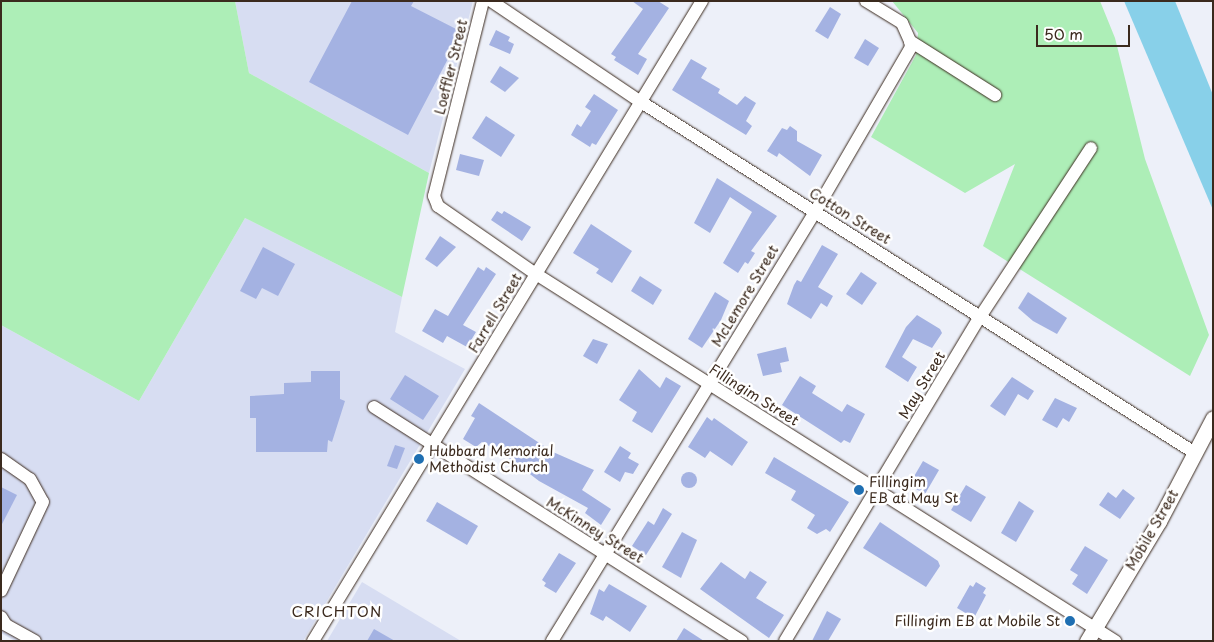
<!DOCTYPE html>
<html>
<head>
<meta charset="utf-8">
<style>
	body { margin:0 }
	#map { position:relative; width:1214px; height:642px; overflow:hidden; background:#edf0f9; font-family:"Playpen Sans",sans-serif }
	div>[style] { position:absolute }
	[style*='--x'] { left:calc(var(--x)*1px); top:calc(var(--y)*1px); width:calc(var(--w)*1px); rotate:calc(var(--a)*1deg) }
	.built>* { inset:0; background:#d7ddf2 }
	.green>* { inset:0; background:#adeeb7 }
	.water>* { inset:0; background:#88d0e9 }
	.building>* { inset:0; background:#a4b2e2 }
	.round { border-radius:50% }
	.roads { filter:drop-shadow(0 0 1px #3b2a1e) drop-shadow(0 0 1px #3b2a1e) }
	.minor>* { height:12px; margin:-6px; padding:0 6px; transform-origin:6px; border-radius:6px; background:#fff }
	.tertiary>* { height:15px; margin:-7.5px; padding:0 7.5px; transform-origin:7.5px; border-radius:7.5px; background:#fff }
	.dots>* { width:14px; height:14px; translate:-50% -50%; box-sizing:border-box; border:2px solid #fff; border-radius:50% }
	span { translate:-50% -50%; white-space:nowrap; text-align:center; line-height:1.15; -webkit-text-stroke:5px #fff; paint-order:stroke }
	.street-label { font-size:14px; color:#3b2a1e }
	.poi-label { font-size:14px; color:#3b2a1e }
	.left { translate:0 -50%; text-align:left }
	.right { translate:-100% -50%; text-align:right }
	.neighbourhood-label { font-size:15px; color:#3b2a1e; letter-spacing:1px }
	.frame { position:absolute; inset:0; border:2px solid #3b2a1e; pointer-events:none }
	.scale { position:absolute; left:1036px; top:25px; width:94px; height:22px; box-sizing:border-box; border:2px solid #3b2a1e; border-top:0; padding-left:6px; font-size:15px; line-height:18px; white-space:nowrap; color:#3b2a1e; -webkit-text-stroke:4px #fff; paint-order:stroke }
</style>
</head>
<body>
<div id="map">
	<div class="built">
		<div style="clip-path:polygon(235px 1px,473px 1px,429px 173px,249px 73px)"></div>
		<div style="clip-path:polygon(245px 218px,402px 297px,395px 332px,465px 369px,303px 641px,15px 641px,1px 633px,1px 325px,139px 401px)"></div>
		<div style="clip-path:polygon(362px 582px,461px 641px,327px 641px)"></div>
	</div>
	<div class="green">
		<div style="clip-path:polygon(1px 1px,235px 1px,249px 73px,429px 173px,402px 297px,245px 218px,139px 401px,1px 325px)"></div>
		<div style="clip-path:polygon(892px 1px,1100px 1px,1115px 38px,1145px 159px,1209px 335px,1190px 376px,983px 246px,1015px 164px,965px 193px,871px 137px,916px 55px,918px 33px)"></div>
	</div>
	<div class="water">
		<div style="clip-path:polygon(1124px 1px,1175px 1px,1213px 95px,1213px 210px)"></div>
	</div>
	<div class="building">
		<div style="clip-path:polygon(352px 1px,414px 1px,411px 6px,462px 32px,408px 135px,309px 82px)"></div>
		<div style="clip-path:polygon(632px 1px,658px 1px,669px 8px,638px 54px,647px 59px,638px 75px,614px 60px,616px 57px,611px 54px,643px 9px)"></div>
		<div style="clip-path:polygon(830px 7px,841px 14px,828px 39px,815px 31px)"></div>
		<div style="clip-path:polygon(496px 30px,510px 37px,508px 41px,514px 44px,510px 54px,489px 45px)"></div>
		<div style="clip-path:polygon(865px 39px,879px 48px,868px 66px,854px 58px)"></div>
		<div style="clip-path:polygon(691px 59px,707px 68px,701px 78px,720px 89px,718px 93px,737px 105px,745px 96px,756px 103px,746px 121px,752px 126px,746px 135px,672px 90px)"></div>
		<div style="clip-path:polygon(500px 66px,519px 78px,505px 92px,490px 82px)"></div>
		<div style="clip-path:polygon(594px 94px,618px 110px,596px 145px,592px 143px,590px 147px,571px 135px,577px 124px,581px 127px,591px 111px,585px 107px)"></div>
		<div style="clip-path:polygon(486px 116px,515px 135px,501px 157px,472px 138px)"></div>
		<div style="clip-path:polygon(790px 126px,797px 131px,797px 141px,822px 155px,810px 176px,779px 153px,777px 157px,767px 151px,782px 128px,787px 130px)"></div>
		<div style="clip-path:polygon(460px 154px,484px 160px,479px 176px,456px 170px)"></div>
		<div style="clip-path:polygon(717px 178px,777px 216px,751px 251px,755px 253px,748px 264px,745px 262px,738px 273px,723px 263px,752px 212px,730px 197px,710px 233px,694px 223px)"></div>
		<div style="clip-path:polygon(497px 211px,502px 214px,504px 211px,531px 227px,522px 241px,491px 220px)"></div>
		<div style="clip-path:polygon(591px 224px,632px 251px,612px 283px,596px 273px,599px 269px,573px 253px)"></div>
		<div style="clip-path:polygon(440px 236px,456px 247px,437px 267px,425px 259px)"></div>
		<div style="clip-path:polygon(822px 245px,838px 254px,818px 287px,833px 296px,827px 307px,821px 303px,811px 319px,787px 304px,794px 285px,797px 280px,801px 282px)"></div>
		<div style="clip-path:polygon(263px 247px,295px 264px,278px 296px,262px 288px,256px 299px,240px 291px)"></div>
		<div style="clip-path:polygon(478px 267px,484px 271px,486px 267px,496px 274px,463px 325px,476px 332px,467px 347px,447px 336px,443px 343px,422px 331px,435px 309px,448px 316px)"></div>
		<div style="clip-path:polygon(861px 272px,877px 283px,862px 305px,846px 294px)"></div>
		<div style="clip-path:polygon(640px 276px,662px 290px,653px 305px,631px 291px)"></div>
		<div style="clip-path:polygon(715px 292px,729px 301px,721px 320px,702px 348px,688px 339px)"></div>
		<div style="clip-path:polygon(1028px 292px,1067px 318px,1057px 334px,1033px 321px,1018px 308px)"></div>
		<div style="clip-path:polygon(917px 315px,940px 329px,942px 333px,932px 348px,913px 339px,902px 357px,917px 367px,908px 382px,885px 367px,906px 327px)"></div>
		<div style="clip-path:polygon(593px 339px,608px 344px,597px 364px,583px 356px)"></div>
		<div style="clip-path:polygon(786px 347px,789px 361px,780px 363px,782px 372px,763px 376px,757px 354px)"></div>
		<div style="clip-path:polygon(639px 369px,660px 388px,666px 377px,681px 386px,652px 433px,632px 421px,637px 412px,619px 400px)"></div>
		<div style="clip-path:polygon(311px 371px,340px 371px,340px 399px,345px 401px,332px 442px,328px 440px,327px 452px,256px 452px,256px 418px,250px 418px,250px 396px,284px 394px,284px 383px,311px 382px)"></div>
		<div style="clip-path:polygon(405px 375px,439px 396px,423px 420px,390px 399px)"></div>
		<div style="clip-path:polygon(800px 376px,816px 386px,812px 393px,842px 412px,847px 404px,865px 414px,850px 443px,844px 440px,841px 443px,782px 405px)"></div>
		<div style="clip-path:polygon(1012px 377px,1034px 391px,1028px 400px,1018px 394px,1005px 416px,990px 406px)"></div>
		<div style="clip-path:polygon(1055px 398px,1077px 408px,1069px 422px,1063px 418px,1057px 428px,1042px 420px)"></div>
		<div style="clip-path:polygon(479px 403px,553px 452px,594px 470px,582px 490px,611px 509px,601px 525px,585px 513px,588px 508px,539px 481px,505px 455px,482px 442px,476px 447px,463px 439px,475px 418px,471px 416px)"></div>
		<div style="clip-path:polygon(707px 417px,712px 421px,714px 418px,748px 442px,732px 466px,710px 451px,705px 458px,688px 447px)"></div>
		<div style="clip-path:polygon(395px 445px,405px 448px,397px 469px,387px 466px)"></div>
		<div style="clip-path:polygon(620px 446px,631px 453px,628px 458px,639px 464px,633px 474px,625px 472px,620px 482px,604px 472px)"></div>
		<div style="clip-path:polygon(774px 457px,849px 502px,830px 532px,826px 529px,817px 534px,807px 528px,815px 515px,791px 500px,796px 491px,765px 473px)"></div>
		<div style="clip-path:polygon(923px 461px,939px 470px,925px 494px,909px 485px)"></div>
		<div class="round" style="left:681px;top:472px;width:16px;height:16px"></div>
		<div style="clip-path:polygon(966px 485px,986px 497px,971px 522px,951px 510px)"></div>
		<div style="clip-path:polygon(1px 487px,17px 495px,1px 526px)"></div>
		<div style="clip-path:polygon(1123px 489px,1135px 498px,1120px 519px,1099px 505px,1108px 492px,1116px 498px)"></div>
		<div style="clip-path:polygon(1019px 501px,1034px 511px,1016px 542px,1001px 533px)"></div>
		<div style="clip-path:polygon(437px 502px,478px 526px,467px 545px,426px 521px)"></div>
		<div style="clip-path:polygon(663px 508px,672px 514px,646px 555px,632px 546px,648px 521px,654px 525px)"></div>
		<div style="clip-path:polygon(880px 522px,938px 561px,940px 566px,926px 587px,863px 548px)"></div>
		<div style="clip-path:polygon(682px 532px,697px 540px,681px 578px,662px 567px)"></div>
		<div style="clip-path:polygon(1085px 546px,1108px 560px,1087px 594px,1072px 584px,1078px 575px,1070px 570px)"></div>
		<div style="clip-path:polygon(559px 553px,576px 563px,556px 593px,544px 586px,546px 583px,542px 580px)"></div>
		<div style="clip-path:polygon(721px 562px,745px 579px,750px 571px,767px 582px,756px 598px,784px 615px,769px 638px,700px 589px)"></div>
		<div style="clip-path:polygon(976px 582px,986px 588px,983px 593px,986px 595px,974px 618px,957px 608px,970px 585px,973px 587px)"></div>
		<div style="clip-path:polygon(609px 584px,647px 606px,630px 632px,606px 616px,603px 621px,590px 614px,599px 589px,604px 592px)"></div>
		<div style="clip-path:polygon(827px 611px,841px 619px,828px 641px,812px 641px)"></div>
		<div style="clip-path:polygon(684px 628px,704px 641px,676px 641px)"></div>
		<div style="clip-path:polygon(374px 629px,395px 641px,367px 641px)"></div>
	</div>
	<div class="roads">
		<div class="minor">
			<div style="--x:483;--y:1;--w:201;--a:104.1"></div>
			<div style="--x:434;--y:196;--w:11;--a:68"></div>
			<div style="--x:438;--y:206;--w:119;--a:34.8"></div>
			<div style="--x:536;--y:274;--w:686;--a:32.37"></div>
			<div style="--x:491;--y:1;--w:181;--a:34"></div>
			<div style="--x:641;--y:102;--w:656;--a:32.36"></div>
			<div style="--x:866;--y:1;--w:42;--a:31.4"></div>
			<div style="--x:902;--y:23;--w:20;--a:66"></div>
			<div style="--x:910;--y:41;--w:101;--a:32.4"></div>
			<div style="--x:374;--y:407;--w:436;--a:32.5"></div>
			<div style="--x:1;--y:459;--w:35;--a:35"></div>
			<div style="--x:30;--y:479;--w:26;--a:61"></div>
			<div style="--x:43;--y:502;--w:98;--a:115.3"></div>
			<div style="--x:1;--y:617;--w:9;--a:58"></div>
			<div style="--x:6;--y:625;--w:33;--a:29"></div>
			<div style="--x:313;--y:641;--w:749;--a:-58.71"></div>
			<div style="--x:552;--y:641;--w:503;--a:-58.49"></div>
			<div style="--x:815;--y:212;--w:191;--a:-59.8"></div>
			<div style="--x:911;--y:47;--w:6;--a:-99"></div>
			<div style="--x:785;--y:641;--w:378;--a:-59"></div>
			<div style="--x:980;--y:317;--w:202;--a:-56.7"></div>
		</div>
		<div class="tertiary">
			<div style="--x:1087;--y:641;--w:140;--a:-59"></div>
			<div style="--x:1159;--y:521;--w:116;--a:-62.3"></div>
		</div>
	</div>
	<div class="dots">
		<div style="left:419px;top:459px;background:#1f6fb2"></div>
		<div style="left:859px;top:490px;background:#1f6fb2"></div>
		<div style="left:1070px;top:621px;background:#1f6fb2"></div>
	</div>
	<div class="street-label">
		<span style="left:451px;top:67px;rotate:-76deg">Loeffler Street</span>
		<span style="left:850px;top:216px;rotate:32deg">Cotton Street</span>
		<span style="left:745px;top:296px;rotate:-59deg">McLemore Street</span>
		<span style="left:495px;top:313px;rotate:-59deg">Farrell Street</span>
		<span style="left:922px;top:385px;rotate:-59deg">May Street</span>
		<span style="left:754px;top:395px;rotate:32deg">Fillingim Street</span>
		<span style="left:595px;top:530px;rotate:32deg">McKinney Street</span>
		<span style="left:1152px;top:530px;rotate:-60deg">Mobile Street</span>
	</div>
	<div class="poi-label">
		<span class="left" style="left:429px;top:459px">Hubbard Memorial<br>Methodist Church</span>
		<span class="left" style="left:869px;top:490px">Fillingim<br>EB at May St</span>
		<span class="right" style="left:1060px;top:621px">Fillingim EB at Mobile St</span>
	</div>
	<div class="neighbourhood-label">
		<span style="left:337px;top:611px">CRICHTON</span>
	</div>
	<div class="frame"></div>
	<div class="scale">50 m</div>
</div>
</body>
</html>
